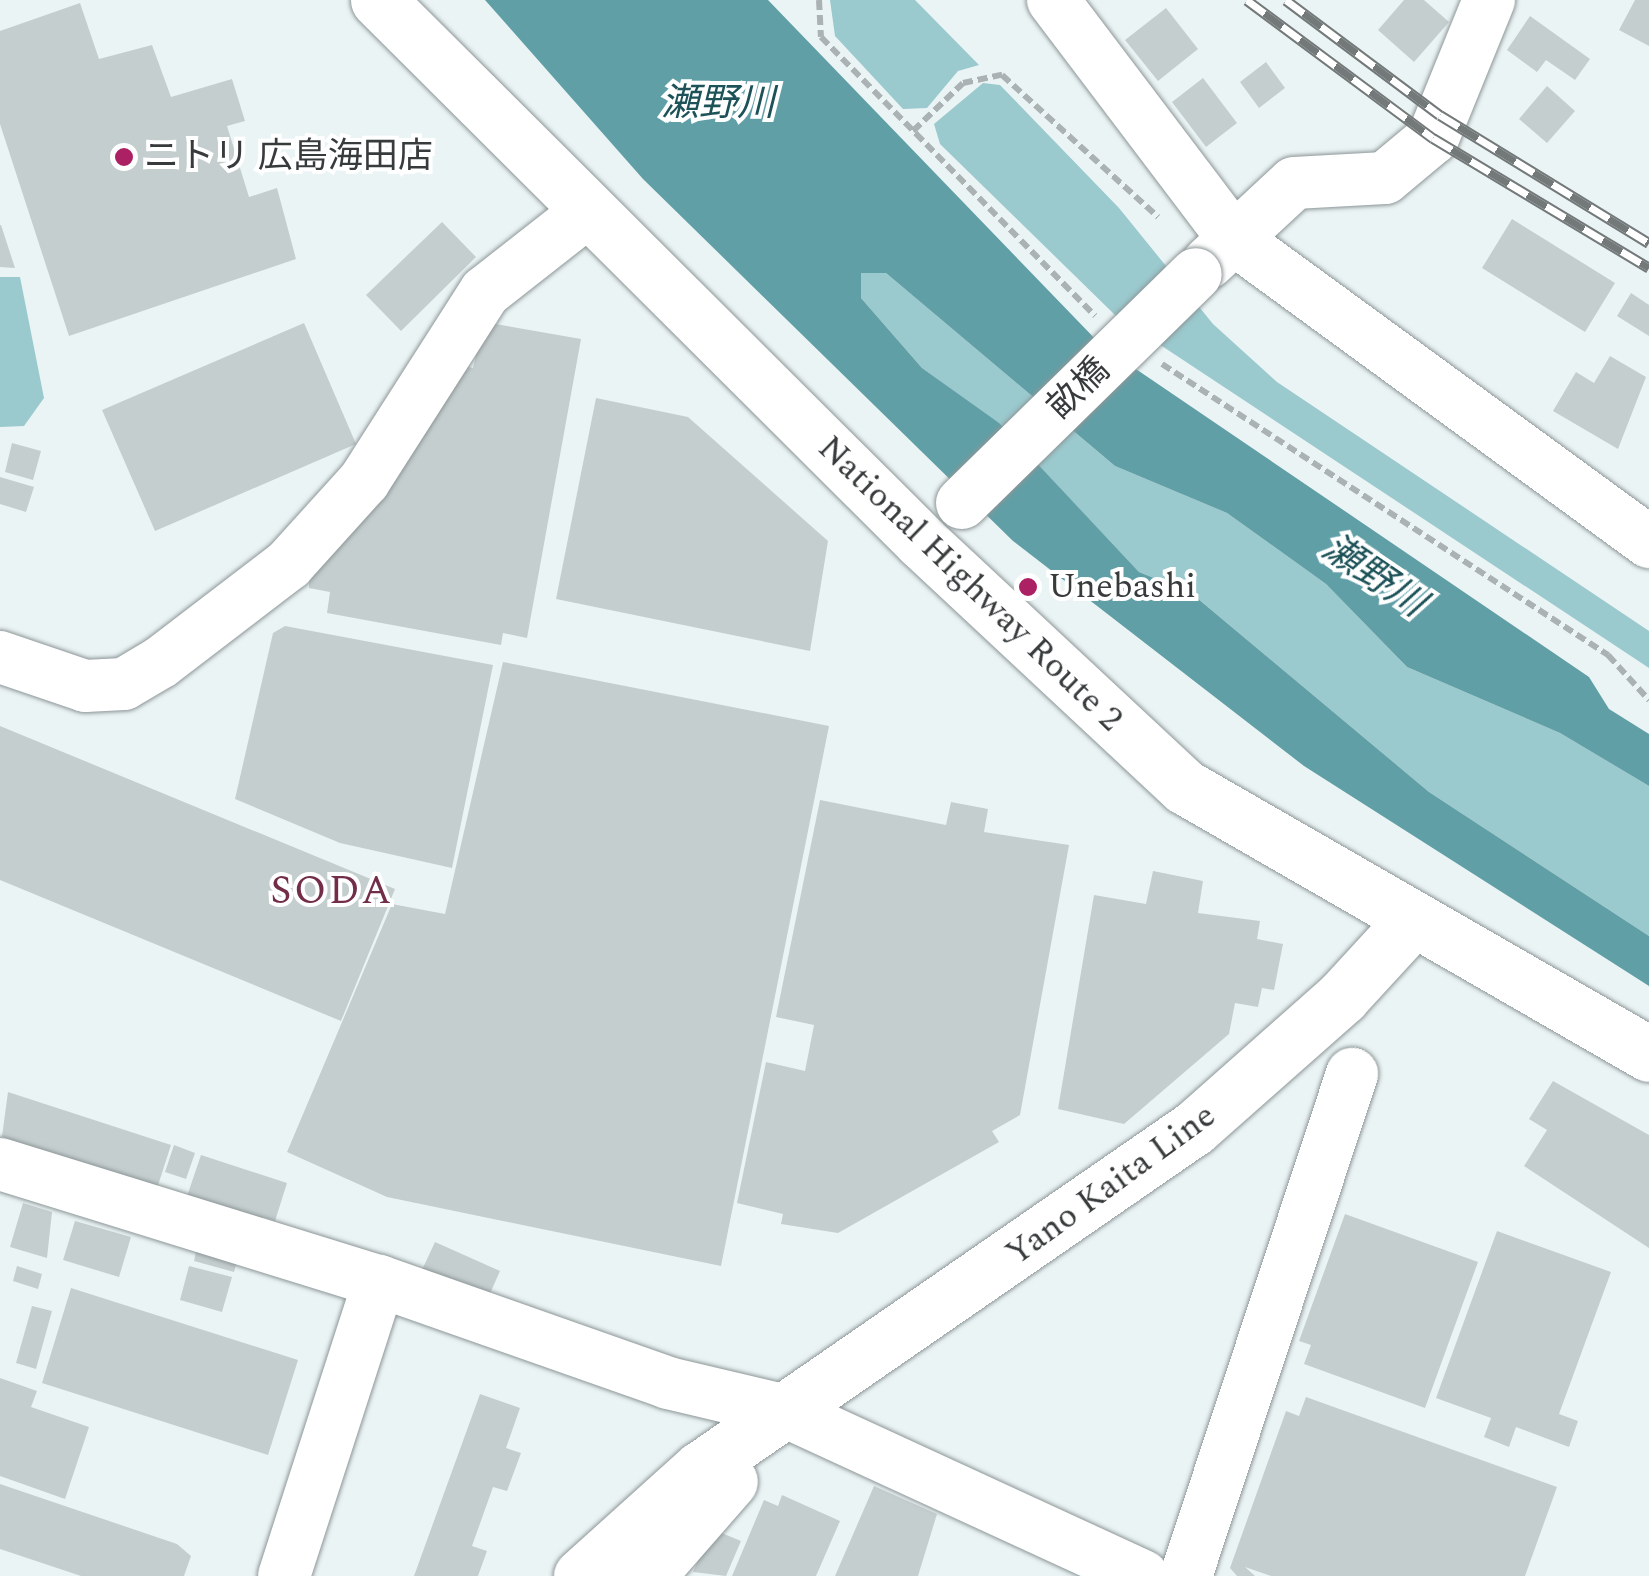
<!DOCTYPE html>
<html>
<head>
<meta charset="utf-8">
<style>
	body { margin:0 }
	#map { position:relative; width:1649px; height:1576px; overflow:hidden; background:#ebf4f5; font-family:Spectral,"Noto Sans JP",serif }
	div>[style] { position:absolute }
	[style*='--x'] { left:calc(var(--x)*1px); top:calc(var(--y)*1px); width:calc(var(--w)*1px); rotate:calc(var(--a)*1deg) }
	.green>* { inset:0; background:#9ac9ce }
	.water>* { inset:0; background:#619fa6 }
	.building>* { inset:0; background:#c5cecf }
	.path>* { height:6px; margin-top:-3px; transform-origin:0; background:repeating-linear-gradient(90deg,#abb2b3 0 10px,transparent 0 15px) }
	.roads { filter:drop-shadow(0 0 2px #8d9697) drop-shadow(0 0 2px #8d9697) }
	.minor>* { height:52px; margin:-26px; padding:0 26px; transform-origin:26px; border-radius:26px; background:#fff }
	.major>* { height:55px; margin:-27.5px; padding:0 27.5px; transform-origin:27.5px; border-radius:27.5px; background:#fff }
	.highway>* { height:55px; margin:-27.5px; padding:0 27.5px; transform-origin:27.5px; border-radius:27.5px; background:#fff }
	.rail>* { height:11px; margin-top:-5.5px; transform-origin:0; background:repeating-linear-gradient(90deg,#fff 0 22px,#737879 0 44px); box-sizing:border-box; border-block:2px solid #737879 }
	.bridges { filter:drop-shadow(0 0 2px #8d9697) drop-shadow(0 0 2px #8d9697) }
	.minor-bridge>* { height:52px; margin:-26px; padding:0 26px; transform-origin:26px; border-radius:26px; background:#fff }
	.dots>* { width:28px; height:28px; translate:-50% -50%; box-sizing:border-box; border:5px solid #fff; border-radius:50% }
	span { translate:-50% -50%; white-space:nowrap; text-align:center; line-height:1.15; -webkit-text-stroke:8px #fff; paint-order:stroke }
	.poi-label { font-size:35px; color:#383b3c }
	.left { translate:0 -50%; text-align:left }
	.street-label { font-size:35px; color:#383b3c }
	.water-label { font-size:38px; color:#1c5258; font-style:italic }
	.quarter-label { font-size:40px; color:#722e49; letter-spacing:2.5px }
</style>
</head>
<body>
<div id="map">
	<div class="green">
		<div style="clip-path:polygon(830px 0,915px 0,979px 65px,958px 71px,927px 108px,903px 109px,835px 36px)"></div>
		<div style="clip-path:polygon(983px 83px,1000px 85px,1119px 208px,1213px 324px,1277px 382px,1649px 631px,1649px 668px,1115px 315px,940px 144px,934px 124px)"></div>
		<div style="clip-path:polygon(861px 273px,886px 273px,1115px 466px,1227px 513px,1326px 584px,1407px 667px,1560px 733px,1649px 786px,1649px 936px,1429px 792px,1191px 593px,1139px 572px,999px 424px,922px 368px,861px 298px)"></div>
		<div style="clip-path:polygon(0 277px,20px 277px,44px 398px,24px 426px,0 427px)"></div>
	</div>
	<div class="water">
		<div style="clip-path:polygon(485px 0,768px 0,1102px 346px,1589px 677px,1609px 709px,1649px 734px,1649px 786px,1560px 733px,1407px 667px,1326px 584px,1227px 513px,1115px 466px,886px 273px,861px 273px,861px 298px,922px 368px,999px 423px,1139px 572px,1191px 593px,1429px 792px,1649px 936px,1649px 986px,1304px 766px,1013px 541px,643px 179px)"></div>
	</div>
	<div class="building">
		<div style="clip-path:polygon(1404px 0,1424px 0,1449px 22px,1414px 62px,1378px 30px)"></div>
		<div style="clip-path:polygon(1635px 0,1649px 0,1649px 46px,1619px 30px)"></div>
		<div style="clip-path:polygon(80px 3px,99px 59px,152px 45px,171px 97px,232px 79px,245px 121px,227px 126px,249px 197px,277px 188px,296px 259px,69px 336px,0 124px,0 31px)"></div>
		<div style="clip-path:polygon(1166px 8px,1198px 49px,1158px 81px,1125px 40px)"></div>
		<div style="clip-path:polygon(1530px 16px,1590px 59px,1575px 80px,1546px 60px,1537px 72px,1507px 50px)"></div>
		<div style="clip-path:polygon(1266px 62px,1285px 88px,1259px 108px,1240px 82px)"></div>
		<div style="clip-path:polygon(1203px 78px,1237px 123px,1206px 147px,1172px 102px)"></div>
		<div style="clip-path:polygon(1547px 86px,1575px 111px,1547px 143px,1519px 119px)"></div>
		<div style="clip-path:polygon(1512px 219px,1615px 283px,1585px 332px,1482px 268px)"></div>
		<div style="clip-path:polygon(442px 222px,476px 257px,401px 331px,366px 295px)"></div>
		<div style="clip-path:polygon(0 225px,1px 225px,15px 268px,0 267px)"></div>
		<div style="clip-path:polygon(1631px 293px,1649px 305px,1649px 336px,1617px 316px)"></div>
		<div style="clip-path:polygon(484px 322px,581px 339px,527px 638px,503px 633px,501px 645px,327px 613px,330px 592px,309px 588px,309px 572px,456px 364px,473px 368px)"></div>
		<div style="clip-path:polygon(304px 323px,356px 444px,155px 531px,102px 410px)"></div>
		<div style="clip-path:polygon(1610px 356px,1646px 377px,1618px 449px,1553px 411px,1576px 372px,1594px 383px)"></div>
		<div style="clip-path:polygon(596px 398px,688px 417px,828px 541px,810px 651px,556px 599px)"></div>
		<div style="clip-path:polygon(12px 443px,41px 451px,33px 480px,5px 472px)"></div>
		<div style="clip-path:polygon(0 477px,34px 487px,26px 512px,0 504px)"></div>
		<div style="clip-path:polygon(285px 626px,493px 665px,452px 868px,340px 843px,235px 799px,273px 633px)"></div>
		<div style="clip-path:polygon(503px 662px,829px 726px,721px 1266px,387px 1197px,287px 1152px,392px 904px,445px 914px)"></div>
		<div style="clip-path:polygon(0 726px,395px 889px,341px 1021px,0 880px)"></div>
		<div style="clip-path:polygon(820px 800px,946px 825px,951px 802px,988px 809px,984px 832px,1069px 845px,1020px 1115px,992px 1131px,999px 1142px,838px 1233px,781px 1224px,783px 1214px,737px 1203px,766px 1062px,805px 1071px,814px 1025px,776px 1017px)"></div>
		<div style="clip-path:polygon(1153px 871px,1203px 881px,1198px 913px,1260px 921px,1257px 939px,1283px 944px,1274px 990px,1262px 988px,1258px 1007px,1235px 1003px,1229px 1034px,1124px 1124px,1058px 1109px,1094px 895px,1146px 904px)"></div>
		<div style="clip-path:polygon(1553px 1081px,1649px 1135px,1649px 1248px,1524px 1166px,1547px 1130px,1529px 1119px)"></div>
		<div style="clip-path:polygon(8px 1092px,171px 1145px,153px 1201px,0 1151px)"></div>
		<div style="clip-path:polygon(174px 1145px,195px 1153px,186px 1179px,165px 1172px)"></div>
		<div style="clip-path:polygon(201px 1155px,287px 1183px,275px 1221px,263px 1217px,259px 1233px,183px 1208px)"></div>
		<div style="clip-path:polygon(23px 1203px,52px 1212px,47px 1258px,10px 1247px)"></div>
		<div style="clip-path:polygon(1345px 1214px,1478px 1262px,1425px 1408px,1304px 1364px,1311px 1345px,1299px 1341px)"></div>
		<div style="clip-path:polygon(75px 1221px,131px 1237px,119px 1277px,63px 1260px)"></div>
		<div style="clip-path:polygon(1497px 1231px,1611px 1272px,1559px 1414px,1578px 1421px,1569px 1447px,1516px 1427px,1509px 1447px,1484px 1437px,1491px 1418px,1436px 1398px)"></div>
		<div style="clip-path:polygon(198px 1242px,239px 1254px,234px 1272px,194px 1261px)"></div>
		<div style="clip-path:polygon(435px 1242px,500px 1271px,488px 1298px,422px 1270px)"></div>
		<div style="clip-path:polygon(17px 1266px,42px 1274px,38px 1289px,13px 1281px)"></div>
		<div style="clip-path:polygon(189px 1266px,232px 1277px,222px 1312px,180px 1300px)"></div>
		<div style="clip-path:polygon(71px 1288px,298px 1360px,268px 1455px,42px 1383px)"></div>
		<div style="clip-path:polygon(32px 1306px,52px 1311px,36px 1369px,16px 1363px)"></div>
		<div style="clip-path:polygon(0 1378px,37px 1391px,31px 1407px,89px 1427px,65px 1499px,0 1476px)"></div>
		<div style="clip-path:polygon(480px 1394px,520px 1408px,506px 1448px,521px 1453px,507px 1491px,493px 1487px,472px 1546px,487px 1551px,478px 1576px,414px 1576px)"></div>
		<div style="clip-path:polygon(1306px 1397px,1557px 1487px,1525px 1576px,1271px 1576px,1245px 1567px,1255px 1576px,1237px 1576px,1230px 1568px,1286px 1411px,1299px 1416px)"></div>
		<div style="clip-path:polygon(0 1484px,177px 1544px,191px 1556px,184px 1576px,81px 1576px,0 1549px)"></div>
		<div style="clip-path:polygon(874px 1486px,937px 1514px,918px 1576px,835px 1576px)"></div>
		<div style="clip-path:polygon(782px 1495px,840px 1521px,816px 1576px,732px 1576px,764px 1500px,778px 1506px)"></div>
		<div style="clip-path:polygon(712px 1529px,741px 1541px,726px 1576px,693px 1572px)"></div>
	</div>
	<div class="path">
		<div style="--x:819;--y:0;--w:37;--a:87"></div>
		<div style="--x:821;--y:37;--w:391;--a:45.5"></div>
		<div style="--x:913;--y:131;--w:69;--a:-43.8"></div>
		<div style="--x:963;--y:83;--w:40;--a:-12"></div>
		<div style="--x:1002;--y:75;--w:211;--a:42.3"></div>
		<div style="--x:1162;--y:364;--w:533;--a:33.12"></div>
		<div style="--x:1608;--y:655;--w:61;--a:47.7"></div>
	</div>
	<div class="roads">
		<div class="minor">
			<div style="--x:1053;--y:0;--w:300;--a:52.9"></div>
			<div style="--x:1234;--y:239;--w:514;--a:36.13"></div>
			<div style="--x:1208;--y:263;--w:117;--a:-42.9"></div>
			<div style="--x:1294;--y:183;--w:91;--a:-3.1"></div>
			<div style="--x:1385;--y:178;--w:62;--a:-39.8"></div>
			<div style="--x:1433;--y:138;--w:149;--a:-67.9"></div>
			<div style="--x:0;--y:657;--w:90;--a:18.8"></div>
			<div style="--x:85;--y:686;--w:39;--a:-3"></div>
			<div style="--x:124;--y:684;--w:43;--a:-30.7"></div>
			<div style="--x:161;--y:662;--w:161;--a:-37.4"></div>
			<div style="--x:289;--y:564;--w:112;--a:-47.9"></div>
			<div style="--x:364;--y:481;--w:224;--a:-57.4"></div>
			<div style="--x:485;--y:292;--w:130;--a:-38.1"></div>
			<div style="--x:0;--y:1164;--w:397;--a:17.2"></div>
			<div style="--x:379;--y:1281;--w:306;--a:19.4"></div>
			<div style="--x:668;--y:1383;--w:117;--a:13.3"></div>
			<div style="--x:782;--y:1410;--w:397;--a:24.7"></div>
			<div style="--x:284;--y:1576;--w:310;--a:-72.1"></div>
			<div style="--x:1186;--y:1576;--w:529;--a:-71.7"></div>
		</div>
		<div class="major">
			<div style="--x:581;--y:1576;--w:160;--a:-42"></div>
			<div style="--x:700;--y:1469;--w:600;--a:-34.62"></div>
			<div style="--x:1194;--y:1128;--w:198;--a:-41.5"></div>
			<div style="--x:1342;--y:997;--w:102;--a:-47.4"></div>
			<div style="--x:647;--y:1576;--w:126;--a:-48.9"></div>
		</div>
		<div class="highway">
			<div style="--x:378;--y:0;--w:768;--a:44.89"></div>
			<div style="--x:922;--y:542;--w:359;--a:43"></div>
			<div style="--x:1185;--y:787;--w:535;--a:29.92"></div>
		</div>
	</div>
	<div class="rail">
		<div style="--x:1247;--y:0;--w:232;--a:36.6"></div>
		<div style="--x:1433;--y:138;--w:252;--a:31"></div>
		<div style="--x:1286;--y:0;--w:192;--a:36.8"></div>
		<div style="--x:1440;--y:115;--w:245;--a:31.5"></div>
	</div>
	<div class="bridges">
		<div class="minor-bridge">
			<div style="--x:962;--y:503;--w:327;--a:-44.4"></div>
		</div>
	</div>
	<div class="dots">
		<div style="left:124px;top:157px;background:#ac2163"></div>
		<div style="left:1028px;top:587px;background:#ac2163"></div>
	</div>
	<div class="poi-label">
		<span class="left" style="left:144px;top:157px">ニトリ 広島海田店</span>
		<span class="left" style="left:1048px;top:587px">Unebashi</span>
	</div>
	<div class="street-label">
		<span style="left:1079px;top:389px;rotate:-44deg">畝橋</span>
		<span style="left:970px;top:584px;rotate:44deg">National Highway Route 2</span>
		<span style="left:1111px;top:1185px;rotate:-36deg">Yano Kaita Line</span>
	</div>
	<div class="water-label">
		<span style="left:718px;top:105px">瀬野川</span>
		<span style="left:1373px;top:577px;rotate:34deg">瀬野川</span>
	</div>
	<div class="quarter-label">
		<span style="left:332px;top:892px">SODA</span>
	</div>
</div>
</body>
</html>
